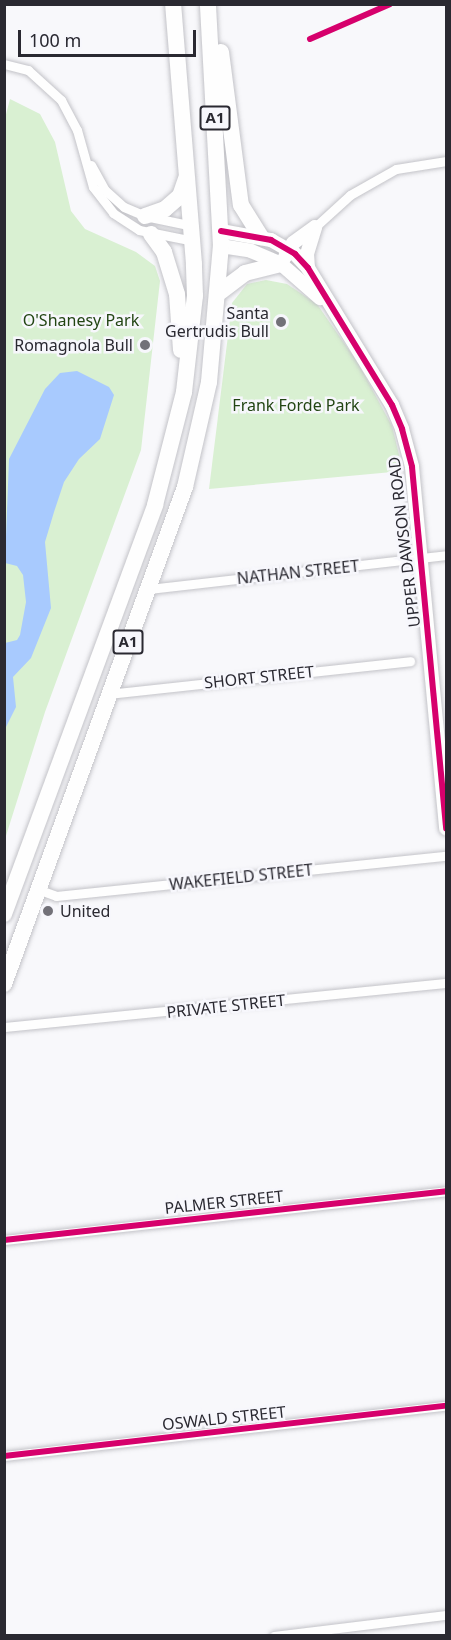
<!DOCTYPE html>
<html>
<head>
<meta charset="utf-8">
<style>
	body { margin:0 }
	#map { position:relative; width:451px; height:1640px; overflow:hidden; background:#f8f8fb; font-family:"Noto Sans",sans-serif }
	div>[style] { position:absolute }
	[style*='--x'] { left:calc(var(--x)*1px); top:calc(var(--y)*1px); width:calc(var(--w)*1px); rotate:calc(var(--a)*1deg) }
	.green>* { inset:0; background:#d9f0d2 }
	.water>* { inset:0; background:#a8cafe }
	.roads { filter:drop-shadow(0 0 2px #c3c3c8) drop-shadow(0 0 2px #c3c3c8) }
	.street>* { height:9px; margin:-4.5px; padding:0 4.5px; transform-origin:4.5px; border-radius:4.5px; background:#fefefe }
	.secondary>* { height:14px; margin:-7px; padding:0 7px; transform-origin:7px; border-radius:7px; background:#fefefe }
	.highway>* { height:16px; margin:-8px; padding:0 8px; transform-origin:8px; border-radius:8px; background:#fefefe }
	.cycleway>* { height:6px; margin:-3px; padding:0 3px; transform-origin:3px; border-radius:3px; background:#d6006c }
	.dots>* { width:16px; height:16px; translate:-50% -50%; box-sizing:border-box; border:3px solid #f7f7fc; border-radius:50% }
	span { translate:-50% -50%; white-space:nowrap; text-align:center; line-height:1.15; -webkit-text-stroke:5px #f7f7fc; paint-order:stroke }
	.shield-label span { padding:2px 4px; background:#f7f7fc; border:2px solid; border-radius:4px; -webkit-text-stroke-width:0 }
	.shield-label { font-size:15px; color:#2a2931; font-weight:700 }
	.poi-label { font-size:16px; color:#2a2931 }
	.right { translate:-100% -50%; text-align:right }
	.left { translate:0 -50%; text-align:left }
	.park-label { font-size:16px; color:#224513 }
	.street-label { font-size:16px; color:#2a2931 }
	.frame { position:absolute; inset:0; border:6px solid #2a2931; pointer-events:none }
	.scale { position:absolute; left:18px; top:30px; width:178px; height:27px; box-sizing:border-box; border:3px solid #2a2931; border-top:0; padding-left:8px; font-size:18px; line-height:21px; white-space:nowrap; color:#2a2931; -webkit-text-stroke:4px #f7f7fc; paint-order:stroke }
</style>
</head>
<body>
<div id="map">
	<div class="green">
		<div style="clip-path:polygon(10px 99px,40px 114px,55px 142px,71px 211px,85px 229px,136px 252px,155px 266px,160px 281px,141px 450px,45px 712px,5px 839px,4px 122px)"></div>
		<div style="clip-path:polygon(266px 280px,287px 284px,317px 304px,358px 363px,392px 426px,403px 471px,209px 489px,232px 303px,247px 284px)"></div>
	</div>
	<div class="water">
		<div style="clip-path:polygon(77px 371px,109px 387px,114px 395px,100px 439px,79px 459px,64px 482px,54px 512px,45px 542px,51px 608px,31px 658px,13px 677px,16px 707px,5px 729px,5px 643px,17px 640px,20px 635px,26px 602px,23px 575px,17px 566px,5px 563px,9px 459px,45px 389px,60px 373px)"></div>
	</div>
	<div class="roads">
		<div class="street">
			<div style="--x:4;--y:64;--w:25;--a:14"></div>
			<div style="--x:28;--y:70;--w:45;--a:42.3"></div>
			<div style="--x:61;--y:100;--w:34;--a:62"></div>
			<div style="--x:77;--y:130;--w:59;--a:74.3"></div>
			<div style="--x:93;--y:187;--w:33;--a:52"></div>
			<div style="--x:113;--y:213;--w:31;--a:33"></div>
			<div style="--x:139;--y:230;--w:55;--a:11.5"></div>
			<div style="--x:91;--y:165;--w:29;--a:61"></div>
			<div style="--x:105;--y:190;--w:25;--a:42"></div>
			<div style="--x:124;--y:207;--w:23;--a:23"></div>
			<div style="--x:145;--y:216;--w:49;--a:11.8"></div>
			<div style="--x:315;--y:227;--w:47;--a:-42.4"></div>
			<div style="--x:350;--y:195;--w:53;--a:-29.5"></div>
			<div style="--x:396;--y:169;--w:51;--a:-9.1"></div>
			<div style="--x:149;--y:589;--w:299;--a:-6.5"></div>
			<div style="--x:108;--y:694;--w:304;--a:-6.2"></div>
			<div style="--x:37;--y:889;--w:20;--a:20"></div>
			<div style="--x:56;--y:896;--w:392;--a:-5.9"></div>
			<div style="--x:4;--y:1027;--w:444;--a:-5.7"></div>
			<div style="--x:4;--y:1240;--w:445;--a:-6.3"></div>
			<div style="--x:4;--y:1456;--w:445;--a:-6.5"></div>
			<div style="--x:274;--y:1636;--w:173;--a:-7"></div>
		</div>
		<div class="secondary">
			<div style="--x:221;--y:231;--w:51;--a:10.2"></div>
			<div style="--x:271;--y:240;--w:28;--a:30"></div>
			<div style="--x:295;--y:254;--w:19;--a:47"></div>
			<div style="--x:308;--y:268;--w:161;--a:58.5"></div>
			<div style="--x:392;--y:405;--w:26;--a:67"></div>
			<div style="--x:402;--y:429;--w:39;--a:75"></div>
			<div style="--x:412;--y:467;--w:363;--a:84.6"></div>
			<div style="--x:221;--y:246;--w:30;--a:9"></div>
			<div style="--x:251;--y:251;--w:33;--a:23"></div>
			<div style="--x:281;--y:264;--w:52;--a:41.1"></div>
			<div style="--x:285;--y:257;--w:16;--a:-60"></div>
			<div style="--x:293;--y:243;--w:27;--a:-36"></div>
			<div style="--x:308;--y:268;--w:14;--a:-94"></div>
			<div style="--x:307;--y:254;--w:28;--a:-73"></div>
		</div>
		<div class="highway">
			<div style="--x:221;--y:52;--w:154;--a:82.6"></div>
			<div style="--x:241;--y:205;--w:38;--a:58"></div>
			<div style="--x:145;--y:216;--w:21;--a:-19"></div>
			<div style="--x:165;--y:209;--w:20;--a:-41"></div>
			<div style="--x:180;--y:196;--w:18;--a:-71"></div>
			<div style="--x:151;--y:234;--w:22;--a:54"></div>
			<div style="--x:164;--y:252;--w:44;--a:72.8"></div>
			<div style="--x:177;--y:294;--w:56;--a:85.9"></div>
			<div style="--x:220;--y:292;--w:31;--a:-37"></div>
			<div style="--x:245;--y:273;--w:37;--a:-14"></div>
			<div style="--x:4;--y:914;--w:436;--a:-69.7"></div>
			<div style="--x:155;--y:505;--w:117;--a:-75.6"></div>
			<div style="--x:184;--y:392;--w:97;--a:-83.5"></div>
			<div style="--x:195;--y:296;--w:32;--a:-92"></div>
			<div style="--x:194;--y:264;--w:261;--a:-94.6"></div>
			<div style="--x:4;--y:984;--w:529;--a:-69.99"></div>
			<div style="--x:185;--y:487;--w:108;--a:-77.1"></div>
			<div style="--x:209;--y:382;--w:137;--a:-85"></div>
			<div style="--x:221;--y:246;--w:242;--a:-93.1"></div>
		</div>
	</div>
	<div class="cycleway">
		<div style="--x:310;--y:39;--w:87;--a:-23.6"></div>
		<div style="--x:221;--y:231;--w:51;--a:10.2"></div>
		<div style="--x:271;--y:240;--w:28;--a:30"></div>
		<div style="--x:295;--y:254;--w:19;--a:47"></div>
		<div style="--x:308;--y:268;--w:161;--a:58.5"></div>
		<div style="--x:392;--y:405;--w:26;--a:67"></div>
		<div style="--x:402;--y:429;--w:39;--a:75"></div>
		<div style="--x:412;--y:467;--w:363;--a:84.6"></div>
		<div style="--x:4;--y:1240;--w:445;--a:-6.3"></div>
		<div style="--x:4;--y:1456;--w:445;--a:-6.5"></div>
	</div>
	<div class="dots">
		<div style="left:281px;top:322px;background:#727178"></div>
		<div style="left:145px;top:345px;background:#727178"></div>
		<div style="left:48px;top:911px;background:#727178"></div>
	</div>
	<div class="shield-label">
		<span style="left:215px;top:118px">A1</span>
		<span style="left:128px;top:642px">A1</span>
	</div>
	<div class="poi-label">
		<span class="right" style="left:269px;top:322px">Santa<br>Gertrudis Bull</span>
		<span class="right" style="left:133px;top:345px">Romagnola Bull</span>
		<span class="left" style="left:60px;top:911px">United</span>
	</div>
	<div class="park-label">
		<span style="left:81px;top:320px">O'Shanesy Park</span>
		<span style="left:296px;top:405px">Frank Forde Park</span>
	</div>
	<div class="street-label">
		<span style="left:404px;top:542px;rotate:-97deg">UPPER DAWSON ROAD</span>
		<span style="left:298px;top:572px;rotate:-6deg">NATHAN STREET</span>
		<span style="left:259px;top:677px;rotate:-6deg">SHORT STREET</span>
		<span style="left:241px;top:877px;rotate:-6deg">WAKEFIELD STREET</span>
		<span style="left:226px;top:1006px;rotate:-6deg">PRIVATE STREET</span>
		<span style="left:224px;top:1202px;rotate:-6deg">PALMER STREET</span>
		<span style="left:224px;top:1418px;rotate:-6deg">OSWALD STREET</span>
	</div>
	<div class="frame"></div>
	<div class="scale">100 m</div>
</div>
</body>
</html>
